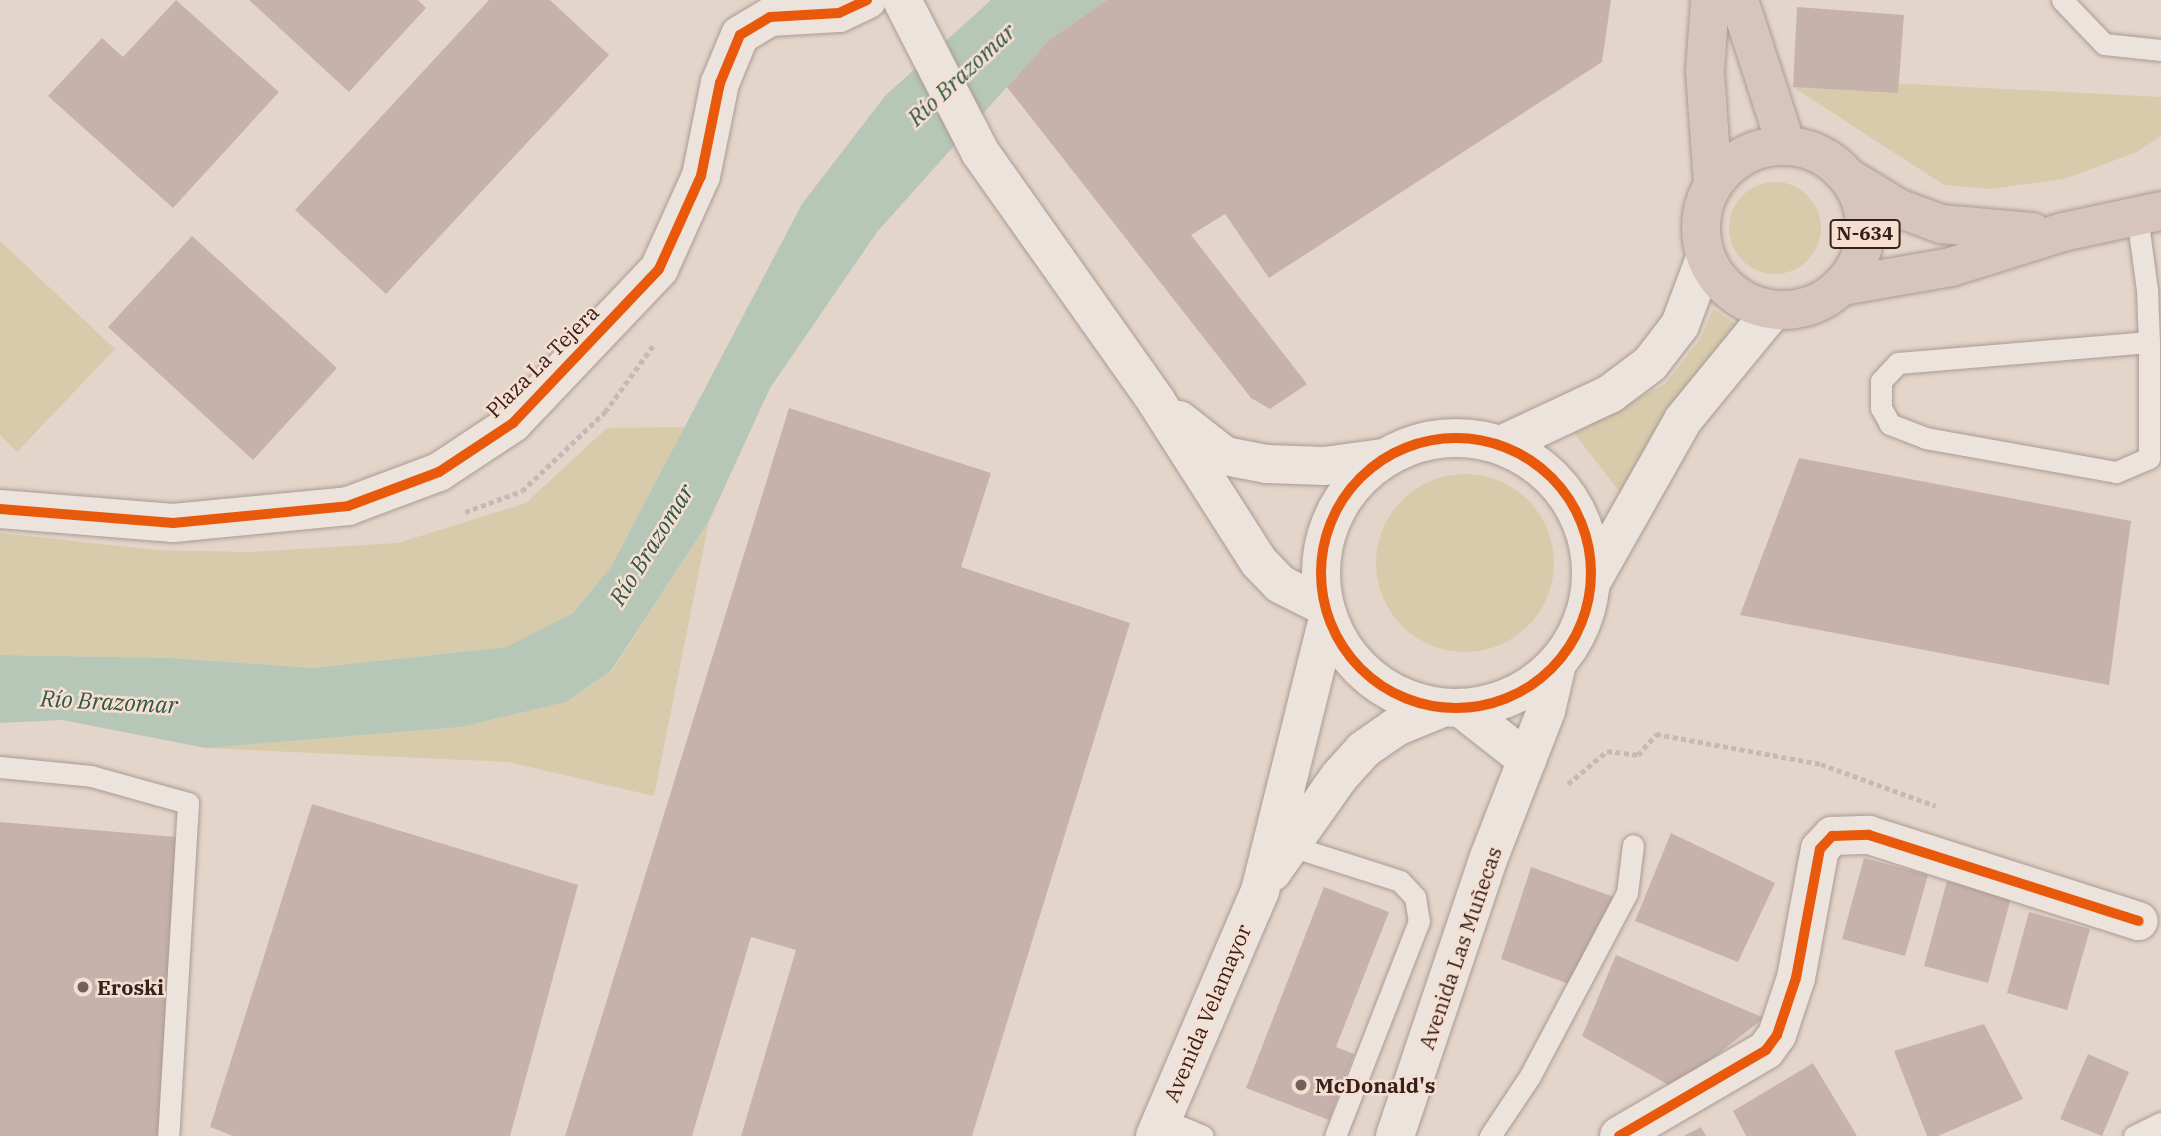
<!DOCTYPE html>
<html>
<head>
<meta charset="utf-8">
<style>
	body { margin:0 }
	#map { position:relative; width:2161px; height:1136px; overflow:hidden; background:#e4d5ca; font-family:"IBM Plex Serif",serif }
	div>[style] { position:absolute }
	[style*='--x'] { left:calc(var(--x)*1px); top:calc(var(--y)*1px); width:calc(var(--w)*1px); rotate:calc(var(--a)*1deg) }
	.green>* { inset:0; background:#d7cbac }
	.round { border-radius:50% }
	.water>* { inset:0; background:#b6c6b7 }
	.building>* { inset:0; background:#c7b2ab }
	.path>* { height:4.5px; margin-top:-2.25px; transform-origin:0; background:repeating-linear-gradient(90deg,#c4b9b4 0 5px,transparent 0 8.5px) }
	.roads { filter:drop-shadow(0 0 2px #a99b94) drop-shadow(0 0 2px #a99b94) }
	.lane>* { height:21px; margin:-10.5px; padding:0 10.5px; transform-origin:10.5px; border-radius:10.5px; background:#ece3dc }
	.street>* { height:38px; margin:-19px; padding:0 19px; transform-origin:19px; border-radius:19px; background:#ece3dc }
	.secondary>* { height:38px; margin:-19px; padding:0 19px; transform-origin:19px; border-radius:19px; background:#ece3dc }
	.secondary>.ring { margin:-19px; padding:0; box-sizing:content-box; background:none; border:38px solid #ece3dc; border-radius:50% }
	.highway>* { height:38px; margin:-19px; padding:0 19px; transform-origin:19px; border-radius:19px; background:#d7c4bb }
	.highway>.ring { margin:-19px; padding:0; box-sizing:content-box; background:none; border:38px solid #d7c4bb; border-radius:50% }
	.cycleway>* { height:10px; margin:-5px; padding:0 5px; transform-origin:5px; border-radius:5px; background:#e8590c }
	.cycleway>.ring { margin:-5px; padding:0; box-sizing:content-box; background:none; border:10px solid #e8590c; border-radius:50% }
	.dots>* { width:19px; height:19px; translate:-50% -50%; box-sizing:border-box; border:4px solid #f6dfd0; border-radius:50% }
	span { translate:-50% -50%; white-space:nowrap; text-align:center; line-height:1.15; -webkit-text-stroke:5px #f6dfd0; paint-order:stroke }
	.shield-label span { padding:2px 5px; background:#f6dfd0; border:2px solid; border-radius:5px; -webkit-text-stroke-width:0 }
	.shield-label { font-size:19px; color:#37211c; font-weight:700 }
	.street-label { font-size:21px; color:#37211c }
	.poi-label { font-size:21px; color:#37211c; font-weight:700 }
	.left { translate:0 -50%; text-align:left }
	.water-label { font-size:23px; color:#2b5747; font-style:italic }
</style>
</head>
<body>
<div id="map">
	<div class="green">
		<div style="clip-path:polygon(1910px 84px,2161px 97px,2161px 136px,2137px 152px,2064px 179px,1990px 189px,1944px 185px,1793px 87px)"></div>
		<div class="round" style="left:1729px;top:182px;width:92px;height:92px"></div>
		<div style="clip-path:polygon(0 241px,115px 349px,17px 452px,0 435px)"></div>
		<div style="clip-path:polygon(1713px 309px,1743px 329px,1676px 400px,1622px 495px,1574px 433px,1665px 384px,1701px 338px)"></div>
		<div style="clip-path:polygon(686px 427px,611px 567px,573px 613px,506px 647px,313px 668px,171px 658px,0 655px,0 533px,157px 550px,248px 552px,398px 543px,526px 503px,607px 428px)"></div>
		<div class="round" style="left:1376px;top:474px;width:178px;height:178px"></div>
		<div style="clip-path:polygon(709px 521px,654px 796px,508px 762px,206px 748px,461px 727px,566px 702px,612px 671px)"></div>
	</div>
	<div class="water">
		<div style="clip-path:polygon(991px 0,1107px 0,1049px 40px,877px 232px,770px 388px,709px 521px,611px 671px,566px 702px,461px 727px,206px 748px,62px 720px,0 723px,0 655px,171px 658px,313px 668px,506px 647px,573px 613px,611px 567px,802px 204px,885px 96px)"></div>
	</div>
	<div class="building">
		<div style="clip-path:polygon(176px 0,279px 92px,173px 208px,48px 96px,102px 38px,123px 57px)"></div>
		<div style="clip-path:polygon(249px 0,418px 0,426px 8px,349px 92px)"></div>
		<div style="clip-path:polygon(489px 0,550px 0,609px 55px,386px 294px,295px 210px)"></div>
		<div style="clip-path:polygon(1107px 0,1611px 0,1602px 62px,1269px 278px,1225px 214px,1191px 235px,1307px 384px,1270px 409px,1251px 398px,1007px 87px,1049px 40px)"></div>
		<div style="clip-path:polygon(1797px 7px,1904px 15px,1898px 93px,1793px 87px)"></div>
		<div style="clip-path:polygon(192px 236px,337px 368px,253px 460px,108px 327px)"></div>
		<div style="clip-path:polygon(789px 408px,991px 473px,961px 567px,1130px 623px,972px 1136px,741px 1136px,796px 950px,751px 937px,692px 1136px,565px 1136px)"></div>
		<div style="clip-path:polygon(1799px 458px,2131px 521px,2109px 685px,1740px 615px)"></div>
		<div style="clip-path:polygon(312px 804px,578px 885px,510px 1136px,233px 1136px,210px 1127px)"></div>
		<div style="clip-path:polygon(0 822px,176px 837px,158px 1136px,0 1136px)"></div>
		<div style="clip-path:polygon(1671px 833px,1775px 883px,1738px 962px,1635px 921px)"></div>
		<div style="clip-path:polygon(1864px 858px,1928px 875px,1905px 956px,1842px 939px)"></div>
		<div style="clip-path:polygon(1531px 867px,1614px 897px,1569px 984px,1501px 959px)"></div>
		<div style="clip-path:polygon(1947px 881px,2011px 898px,1988px 983px,1924px 966px)"></div>
		<div style="clip-path:polygon(1324px 887px,1389px 912px,1336px 1047px,1354px 1054px,1329px 1120px,1246px 1088px)"></div>
		<div style="clip-path:polygon(2029px 912px,2090px 929px,2067px 1010px,2007px 993px)"></div>
		<div style="clip-path:polygon(1616px 955px,1764px 1018px,1674px 1088px,1582px 1036px)"></div>
		<div style="clip-path:polygon(1984px 1024px,2023px 1099px,1938px 1136px,1927px 1136px,1894px 1051px)"></div>
		<div style="clip-path:polygon(2088px 1054px,2129px 1072px,2102px 1136px,2060px 1119px)"></div>
		<div style="clip-path:polygon(1813px 1063px,1857px 1136px,1746px 1136px,1733px 1111px)"></div>
		<div style="clip-path:polygon(1701px 1127px,1706px 1136px,1684px 1136px)"></div>
	</div>
	<div class="path">
		<div style="--x:465;--y:512;--w:61;--a:-20.2"></div>
		<div style="--x:522;--y:491;--w:115;--a:-43.6"></div>
		<div style="--x:605;--y:412;--w:85;--a:-54.1"></div>
		<div style="--x:1568;--y:784;--w:51;--a:-40.2"></div>
		<div style="--x:1607;--y:751;--w:31;--a:7"></div>
		<div style="--x:1638;--y:755;--w:28;--a:-49"></div>
		<div style="--x:1656;--y:734;--w:168;--a:10.3"></div>
		<div style="--x:1821;--y:764;--w:122;--a:20.1"></div>
	</div>
	<div class="roads">
		<div class="lane">
			<div style="--x:2062;--y:0;--w:61;--a:46.3"></div>
			<div style="--x:2104;--y:44;--w:57;--a:6"></div>
			<div style="--x:2137;--y:216;--w:75;--a:82.3"></div>
			<div style="--x:2147;--y:290;--w:52;--a:87.8"></div>
			<div style="--x:2149;--y:342;--w:116;--a:90"></div>
			<div style="--x:2149;--y:458;--w:36;--a:157"></div>
			<div style="--x:2116;--y:472;--w:193;--a:-169.9"></div>
			<div style="--x:1926;--y:438;--w:39;--a:-159"></div>
			<div style="--x:1890;--y:424;--w:18;--a:-119"></div>
			<div style="--x:1881;--y:408;--w:27;--a:-90"></div>
			<div style="--x:1881;--y:381;--w:25;--a:-47"></div>
			<div style="--x:1898;--y:363;--w:252;--a:-4.8"></div>
			<div style="--x:0;--y:767;--w:91;--a:5.6"></div>
			<div style="--x:91;--y:776;--w:101;--a:15.6"></div>
			<div style="--x:188;--y:803;--w:334;--a:93.4"></div>
			<div style="--x:1291;--y:846;--w:114;--a:17.8"></div>
			<div style="--x:1400;--y:881;--w:22;--a:47"></div>
			<div style="--x:1415;--y:897;--w:24;--a:81"></div>
			<div style="--x:1419;--y:921;--w:231;--a:111.3"></div>
			<div style="--x:1162;--y:1119;--w:44;--a:22.5"></div>
			<div style="--x:1490;--y:1136;--w:72;--a:-56.3"></div>
			<div style="--x:1530;--y:1076;--w:207;--a:-62.1"></div>
			<div style="--x:1627;--y:893;--w:48;--a:-82.9"></div>
			<div style="--x:2134;--y:1136;--w:30;--a:-26"></div>
		</div>
		<div class="street">
			<div style="--x:902;--y:0;--w:171;--a:62.8"></div>
			<div style="--x:980;--y:152;--w:305;--a:54.7"></div>
			<div style="--x:1156;--y:401;--w:191;--a:57.4"></div>
			<div style="--x:1259;--y:562;--w:30;--a:46"></div>
			<div style="--x:1280;--y:584;--w:49;--a:26.6"></div>
			<div style="--x:1179;--y:420;--w:58;--a:38"></div>
			<div style="--x:1225;--y:456;--w:43;--a:10.8"></div>
			<div style="--x:1267;--y:464;--w:57;--a:2"></div>
			<div style="--x:1324;--y:466;--w:61;--a:-7.6"></div>
			<div style="--x:0;--y:509;--w:174;--a:4.6"></div>
			<div style="--x:173;--y:523;--w:176;--a:-5.5"></div>
			<div style="--x:348;--y:506;--w:97;--a:-20.5"></div>
			<div style="--x:439;--y:472;--w:89;--a:-33.5"></div>
			<div style="--x:513;--y:423;--w:212;--a:-46.5"></div>
			<div style="--x:659;--y:269;--w:102;--a:-65.7"></div>
			<div style="--x:701;--y:176;--w:95;--a:-78.5"></div>
			<div style="--x:720;--y:83;--w:52;--a:-67.4"></div>
			<div style="--x:740;--y:35;--w:35;--a:-31"></div>
			<div style="--x:770;--y:17;--w:69;--a:-3.3"></div>
			<div style="--x:839;--y:13;--w:31;--a:-25"></div>
			<div style="--x:1619;--y:1136;--w:170;--a:-30.3"></div>
			<div style="--x:1766;--y:1050;--w:19;--a:-54"></div>
			<div style="--x:1777;--y:1035;--w:60;--a:-71.6"></div>
			<div style="--x:1796;--y:978;--w:131;--a:-79.5"></div>
			<div style="--x:1820;--y:849;--w:18;--a:-47"></div>
			<div style="--x:1832;--y:836;--w:37;--a:-2"></div>
			<div style="--x:1869;--y:835;--w:283;--a:17.7"></div>
		</div>
		<div class="secondary">
			<div class="ring" style="left:1321px;top:438px;width:232px;height:232px"></div>
			<div style="--x:1501;--y:445;--w:120;--a:-25.1"></div>
			<div style="--x:1610;--y:394;--w:50;--a:-36.9"></div>
			<div style="--x:1650;--y:364;--w:49;--a:-52.4"></div>
			<div style="--x:1680;--y:325;--w:72;--a:-69.5"></div>
			<div style="--x:1592;--y:581;--w:185;--a:-60.5"></div>
			<div style="--x:1683;--y:420;--w:142;--a:-50.7"></div>
			<div style="--x:1461;--y:708;--w:84;--a:38.2"></div>
			<div style="--x:1272;--y:872;--w:116;--a:-54.8"></div>
			<div style="--x:1339;--y:777;--w:36;--a:-48"></div>
			<div style="--x:1363;--y:750;--w:40;--a:-34.9"></div>
			<div style="--x:1396;--y:727;--w:50;--a:-22.4"></div>
			<div style="--x:1155;--y:1136;--w:267;--a:-66.8"></div>
			<div style="--x:1260;--y:891;--w:280;--a:-76"></div>
			<div style="--x:1395;--y:1136;--w:294;--a:-71.4"></div>
			<div style="--x:1489;--y:857;--w:157;--a:-68.7"></div>
			<div style="--x:1546;--y:711;--w:48;--a:-76.8"></div>
		</div>
		<div class="highway">
			<div style="--x:1710;--y:0;--w:72;--a:94"></div>
			<div style="--x:1705;--y:72;--w:112;--a:85.9"></div>
			<div style="--x:1739;--y:0;--w:152;--a:72"></div>
			<div class="ring" style="left:1701px;top:146px;width:126px;height:126px"></div>
			<div style="--x:1849;--y:178;--w:57;--a:31.5"></div>
			<div style="--x:1898;--y:208;--w:46;--a:20.4"></div>
			<div style="--x:1941;--y:224;--w:92;--a:5"></div>
			<div style="--x:1842;--y:286;--w:111;--a:-9.9"></div>
			<div style="--x:1951;--y:267;--w:117;--a:-17.4"></div>
			<div style="--x:2063;--y:232;--w:100;--a:-12.1"></div>
		</div>
	</div>
	<div class="cycleway">
		<div class="ring" style="left:1321px;top:438px;width:260px;height:260px"></div>
		<div style="--x:0;--y:509;--w:174;--a:4.6"></div>
		<div style="--x:173;--y:523;--w:176;--a:-5.5"></div>
		<div style="--x:348;--y:506;--w:97;--a:-20.5"></div>
		<div style="--x:439;--y:472;--w:89;--a:-33.5"></div>
		<div style="--x:513;--y:423;--w:212;--a:-46.5"></div>
		<div style="--x:659;--y:269;--w:102;--a:-65.7"></div>
		<div style="--x:701;--y:176;--w:95;--a:-78.5"></div>
		<div style="--x:720;--y:83;--w:52;--a:-67.4"></div>
		<div style="--x:740;--y:35;--w:35;--a:-31"></div>
		<div style="--x:770;--y:17;--w:69;--a:-3.3"></div>
		<div style="--x:839;--y:13;--w:31;--a:-25"></div>
		<div style="--x:1619;--y:1136;--w:170;--a:-30.3"></div>
		<div style="--x:1766;--y:1050;--w:19;--a:-54"></div>
		<div style="--x:1777;--y:1035;--w:60;--a:-71.6"></div>
		<div style="--x:1796;--y:978;--w:131;--a:-79.5"></div>
		<div style="--x:1820;--y:849;--w:18;--a:-47"></div>
		<div style="--x:1832;--y:836;--w:37;--a:-2"></div>
		<div style="--x:1869;--y:835;--w:283;--a:17.7"></div>
	</div>
	<div class="dots">
		<div style="left:83px;top:987px;background:#746059"></div>
		<div style="left:1301px;top:1085px;background:#746059"></div>
	</div>
	<div class="shield-label">
		<span style="left:1865px;top:234px">N-634</span>
	</div>
	<div class="street-label">
		<span style="left:542px;top:361px;rotate:-45deg">Plaza La Tejera</span>
		<span style="left:1460px;top:948px;rotate:-71deg">Avenida Las Muñecas</span>
		<span style="left:1207px;top:1013px;rotate:-67deg">Avenida Velamayor</span>
	</div>
	<div class="poi-label">
		<span class="left" style="left:97px;top:987px">Eroski</span>
		<span class="left" style="left:1315px;top:1085px">McDonald's</span>
	</div>
	<div class="water-label">
		<span style="left:961px;top:74px;rotate:-43deg">Río Brazomar</span>
		<span style="left:651px;top:544px;rotate:-58deg">Río Brazomar</span>
		<span style="left:109px;top:701px;rotate:3deg">Río Brazomar</span>
	</div>
</div>
</body>
</html>
